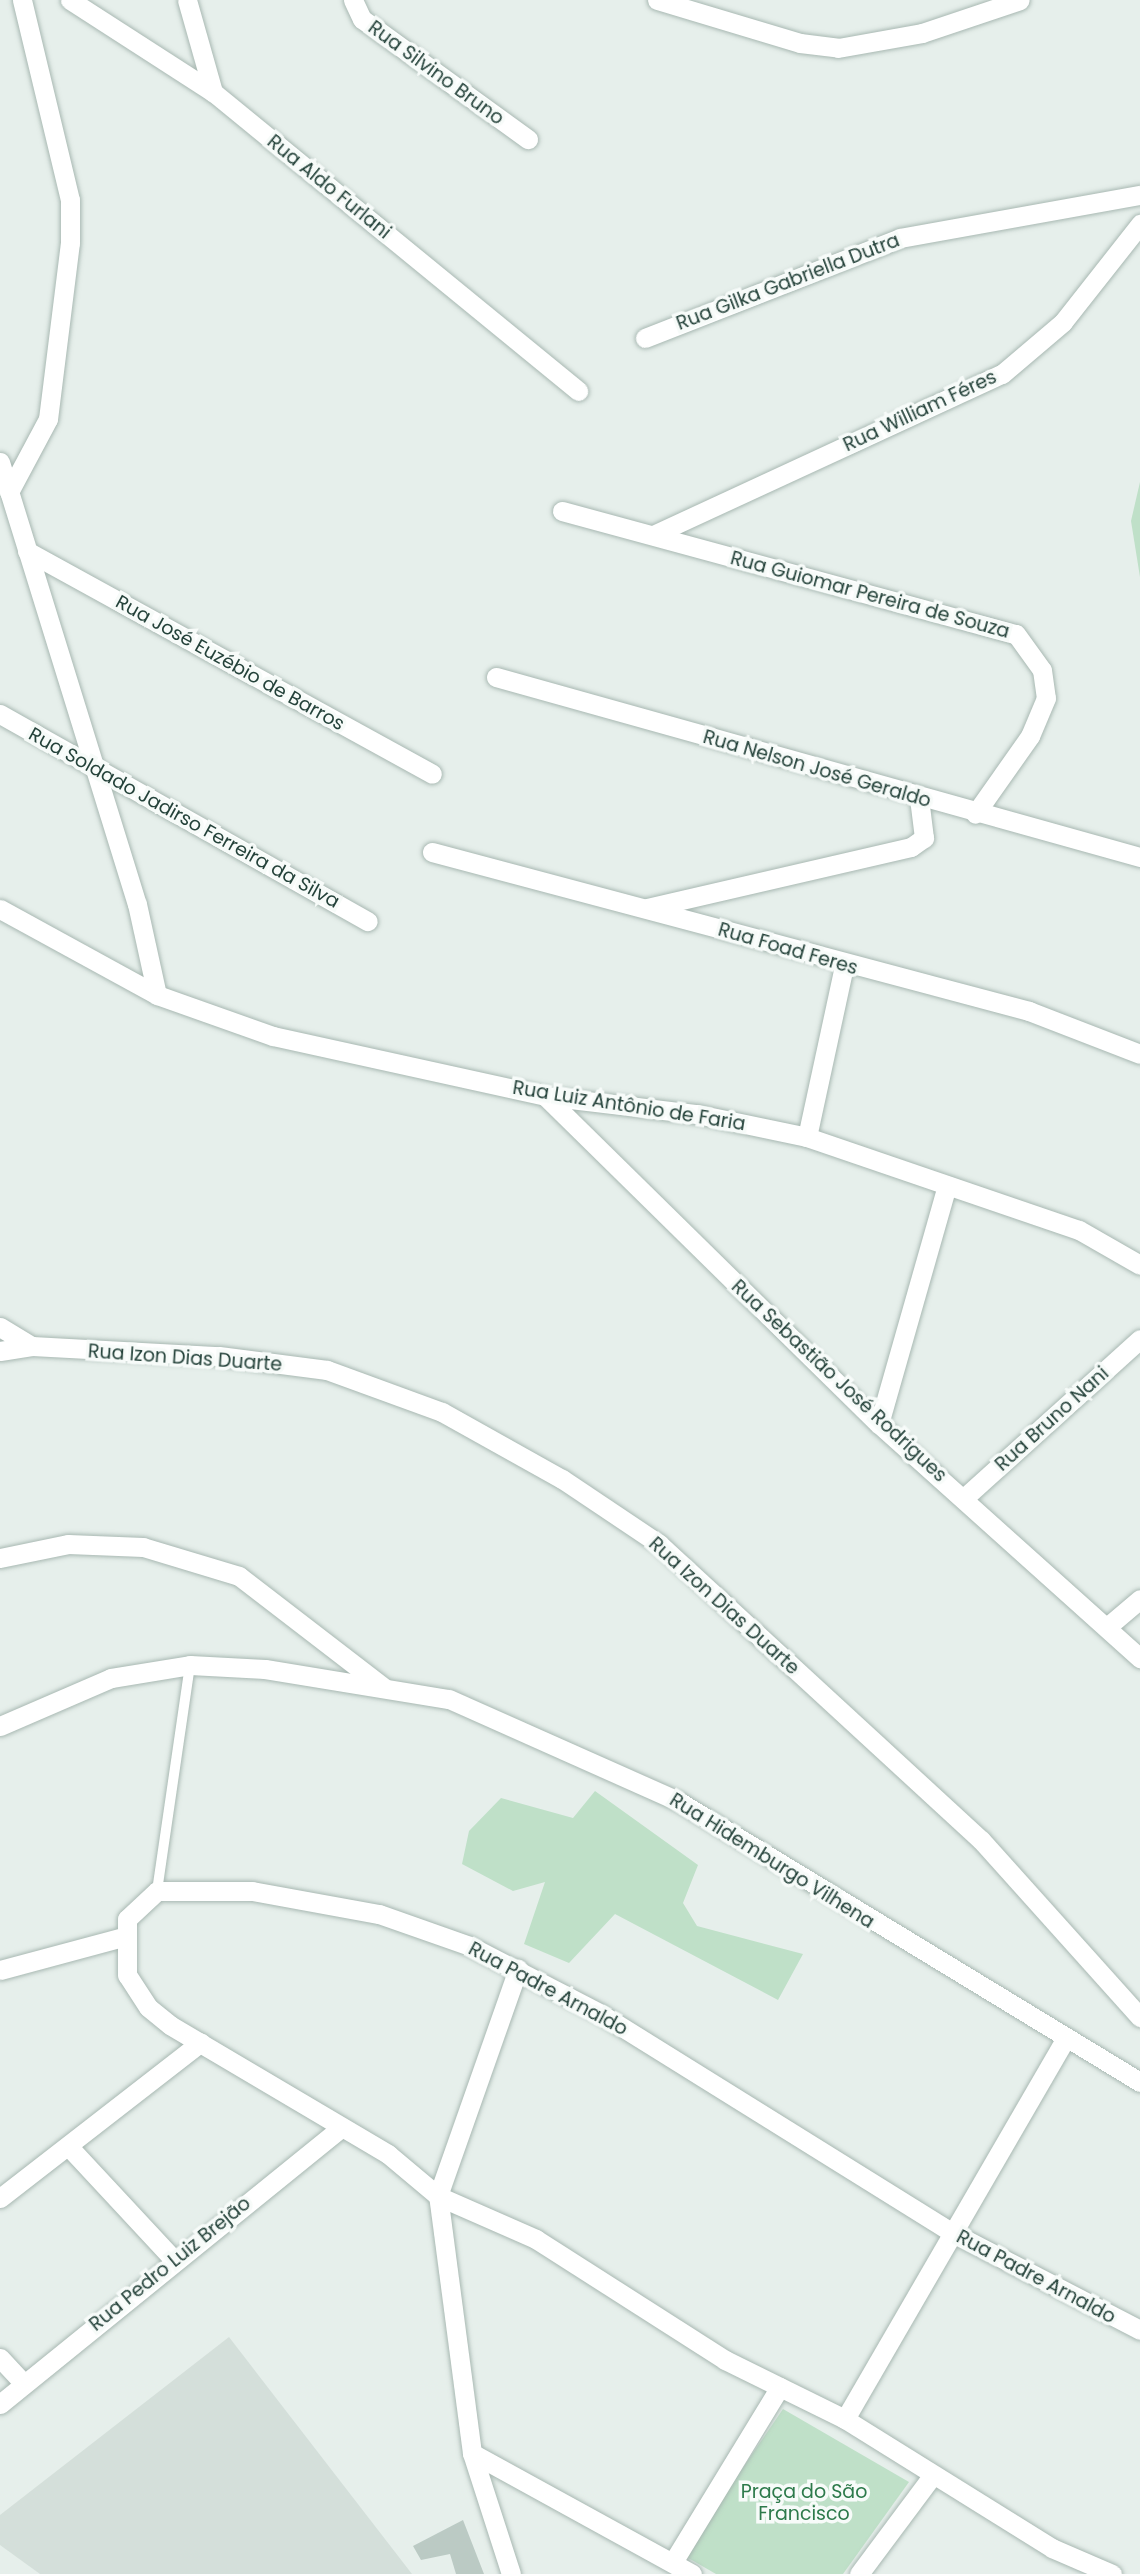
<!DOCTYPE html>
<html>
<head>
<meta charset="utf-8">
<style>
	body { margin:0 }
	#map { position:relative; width:1140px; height:2574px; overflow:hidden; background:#e6efeb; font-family:Poppins,sans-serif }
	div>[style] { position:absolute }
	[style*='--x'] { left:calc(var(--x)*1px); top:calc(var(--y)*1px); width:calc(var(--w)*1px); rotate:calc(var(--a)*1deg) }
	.built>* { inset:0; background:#d4dfda }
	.green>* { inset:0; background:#bfe0c8 }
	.building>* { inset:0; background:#bbcac4 }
	.roads { filter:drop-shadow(0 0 2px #a8b8b2) drop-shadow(0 0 2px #a8b8b2) }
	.lane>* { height:10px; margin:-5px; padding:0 5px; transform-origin:5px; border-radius:5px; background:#fff }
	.street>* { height:19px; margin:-9.5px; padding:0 9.5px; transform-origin:9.5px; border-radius:9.5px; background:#fff }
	span { translate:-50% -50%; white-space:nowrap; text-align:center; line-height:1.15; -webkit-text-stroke:7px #f7fbf9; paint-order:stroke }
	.street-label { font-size:19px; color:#24423a }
	.park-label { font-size:19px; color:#2d7a4b }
</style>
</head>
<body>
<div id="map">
	<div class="built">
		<div style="clip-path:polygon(229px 2337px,412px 2574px,40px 2574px,0 2545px,0 2515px)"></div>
	</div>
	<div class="green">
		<div style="clip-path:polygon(1140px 482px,1140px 577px,1131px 521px)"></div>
		<div style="clip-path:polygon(595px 1791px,698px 1865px,683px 1903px,697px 1926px,803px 1954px,778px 2000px,615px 1914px,569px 1963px,524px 1944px,545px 1882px,513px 1891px,462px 1864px,469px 1831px,501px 1798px,573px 1818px)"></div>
		<div style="clip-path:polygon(783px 2409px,909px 2482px,843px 2574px,716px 2574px,683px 2555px)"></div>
	</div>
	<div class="building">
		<div style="clip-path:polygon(463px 2520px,484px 2574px,456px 2574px,450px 2554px,421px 2560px,413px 2546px)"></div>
	</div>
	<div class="roads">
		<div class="lane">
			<div style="--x:157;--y:1891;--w:228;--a:-81.7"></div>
		</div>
		<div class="street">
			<div style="--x:70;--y:0;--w:170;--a:32.8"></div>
			<div style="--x:213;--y:92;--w:472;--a:39.3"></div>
			<div style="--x:187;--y:0;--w:96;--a:74.2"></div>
			<div style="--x:353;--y:0;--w:21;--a:65"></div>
			<div style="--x:362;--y:19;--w:205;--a:35.9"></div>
			<div style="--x:657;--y:0;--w:149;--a:16.7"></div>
			<div style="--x:800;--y:43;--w:38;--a:7"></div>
			<div style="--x:838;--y:48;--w:85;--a:-10.1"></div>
			<div style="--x:922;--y:33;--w:103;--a:-18.6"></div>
			<div style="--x:645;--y:338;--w:274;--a:-21.4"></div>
			<div style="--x:900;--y:238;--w:244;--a:-10.2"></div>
			<div style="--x:0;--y:462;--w:463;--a:72.8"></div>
			<div style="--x:137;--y:904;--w:93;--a:77.6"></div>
			<div style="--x:9;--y:492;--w:83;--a:-61.9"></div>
			<div style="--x:48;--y:419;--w:177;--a:-82.9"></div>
			<div style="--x:70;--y:243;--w:43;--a:-90"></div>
			<div style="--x:70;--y:200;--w:206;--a:-103.5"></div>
			<div style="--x:562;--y:511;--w:470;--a:15.2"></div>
			<div style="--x:1016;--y:634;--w:44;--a:54.2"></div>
			<div style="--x:1042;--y:670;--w:28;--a:82"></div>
			<div style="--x:1046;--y:698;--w:41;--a:112.8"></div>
			<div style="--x:1030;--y:736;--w:95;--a:125.2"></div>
			<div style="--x:653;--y:535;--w:384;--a:-24.8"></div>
			<div style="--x:1002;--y:374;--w:80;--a:-40.4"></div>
			<div style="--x:1063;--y:322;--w:125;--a:-51.8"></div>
			<div style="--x:27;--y:551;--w:462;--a:28.8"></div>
			<div style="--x:496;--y:677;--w:669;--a:15.62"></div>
			<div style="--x:0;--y:714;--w:422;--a:29.4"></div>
			<div style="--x:432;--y:852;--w:618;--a:14.91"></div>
			<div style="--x:1029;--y:1011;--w:119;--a:21.2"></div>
			<div style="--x:647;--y:908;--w:271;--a:-13"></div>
			<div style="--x:911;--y:847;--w:16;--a:-35"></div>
			<div style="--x:924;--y:838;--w:40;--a:-97.1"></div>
			<div style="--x:0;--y:909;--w:179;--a:28.7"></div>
			<div style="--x:157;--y:995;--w:123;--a:19.5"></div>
			<div style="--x:273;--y:1036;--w:279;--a:12.4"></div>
			<div style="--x:545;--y:1096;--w:153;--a:6.8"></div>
			<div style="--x:697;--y:1114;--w:112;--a:11.8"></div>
			<div style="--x:807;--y:1137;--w:287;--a:18.9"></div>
			<div style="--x:1079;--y:1230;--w:70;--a:29.8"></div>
			<div style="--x:545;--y:1096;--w:468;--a:44.5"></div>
			<div style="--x:879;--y:1424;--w:351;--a:41.9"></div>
			<div style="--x:807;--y:1137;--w:175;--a:-77.8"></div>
			<div style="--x:0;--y:1327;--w:37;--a:31"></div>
			<div style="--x:0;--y:1351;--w:32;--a:-9"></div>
			<div style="--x:32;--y:1346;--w:187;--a:3.1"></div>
			<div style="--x:219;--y:1356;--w:109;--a:7.4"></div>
			<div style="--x:327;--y:1370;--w:122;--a:20.1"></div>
			<div style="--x:442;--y:1412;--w:137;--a:29.2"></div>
			<div style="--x:562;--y:1479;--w:117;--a:33.8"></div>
			<div style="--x:659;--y:1544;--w:437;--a:42.6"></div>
			<div style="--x:981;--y:1840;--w:238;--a:48.1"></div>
			<div style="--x:879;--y:1424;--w:248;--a:-74.1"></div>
			<div style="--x:964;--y:1498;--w:237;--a:-42.1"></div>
			<div style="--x:0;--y:1558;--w:69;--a:-11.6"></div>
			<div style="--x:68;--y:1544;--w:75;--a:2.3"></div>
			<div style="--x:143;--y:1547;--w:100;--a:16.8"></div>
			<div style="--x:239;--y:1576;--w:182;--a:37.6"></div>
			<div style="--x:1107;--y:1627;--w:43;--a:-40.3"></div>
			<div style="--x:0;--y:1726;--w:121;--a:-23.4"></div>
			<div style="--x:111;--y:1678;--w:80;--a:-9.3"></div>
			<div style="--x:190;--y:1665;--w:75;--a:3.1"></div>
			<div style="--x:265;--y:1669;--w:186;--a:9.3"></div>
			<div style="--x:449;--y:1699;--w:251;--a:24"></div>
			<div style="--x:678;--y:1801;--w:541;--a:31.31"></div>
			<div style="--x:0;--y:1970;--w:127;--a:-15"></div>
			<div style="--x:69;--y:2147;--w:154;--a:47.1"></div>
			<div style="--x:0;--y:2198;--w:254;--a:-37.8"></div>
			<div style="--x:0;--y:2358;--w:34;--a:47"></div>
			<div style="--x:0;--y:2404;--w:439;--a:-39"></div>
			<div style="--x:845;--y:2419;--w:441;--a:-59.9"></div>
			<div style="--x:472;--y:2453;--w:251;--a:28.8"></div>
			<div style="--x:673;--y:2562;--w:205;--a:-58.6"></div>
			<div style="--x:511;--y:2574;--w:127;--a:-107.9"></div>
			<div style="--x:472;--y:2453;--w:259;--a:-97.5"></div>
			<div style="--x:438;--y:2196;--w:241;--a:-70.6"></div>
			<div style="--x:859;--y:2574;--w:122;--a:-53.3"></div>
			<div style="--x:1112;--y:2574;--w:65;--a:-156.6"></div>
			<div style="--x:1052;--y:2548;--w:244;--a:-148.1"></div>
			<div style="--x:845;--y:2419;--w:134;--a:-153.8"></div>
			<div style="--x:725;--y:2360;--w:224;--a:-147.4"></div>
			<div style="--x:536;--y:2239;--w:107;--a:-156.3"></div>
			<div style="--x:438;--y:2196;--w:65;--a:-140"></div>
			<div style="--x:388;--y:2154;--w:253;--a:-149.4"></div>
			<div style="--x:170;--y:2025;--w:28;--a:-141"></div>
			<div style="--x:148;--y:2007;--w:38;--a:-123"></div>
			<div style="--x:127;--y:1975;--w:56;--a:-90"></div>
			<div style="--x:127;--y:1919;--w:41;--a:-43"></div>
			<div style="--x:157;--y:1891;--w:95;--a:0"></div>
			<div style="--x:252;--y:1891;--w:129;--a:10.3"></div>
			<div style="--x:379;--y:1914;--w:96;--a:19.4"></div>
			<div style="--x:470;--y:1946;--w:148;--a:27.4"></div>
			<div style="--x:601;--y:2014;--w:412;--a:31.9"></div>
			<div style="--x:951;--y:2232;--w:213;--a:27.4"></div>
		</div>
	</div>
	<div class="street-label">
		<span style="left:436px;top:73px;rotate:36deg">Rua Silvino Bruno</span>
		<span style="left:329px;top:187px;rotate:39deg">Rua Aldo Furlani</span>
		<span style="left:788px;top:282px;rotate:-21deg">Rua Gilka Gabriella Dutra</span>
		<span style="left:920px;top:411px;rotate:-25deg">Rua William Féres</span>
		<span style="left:870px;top:595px;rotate:15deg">Rua Guiomar Pereira de Souza</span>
		<span style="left:230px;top:663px;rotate:29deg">Rua José Euzébio de Barros</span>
		<span style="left:817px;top:769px;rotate:16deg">Rua Nelson José Geraldo</span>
		<span style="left:184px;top:818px;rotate:29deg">Rua Soldado Jadirso Ferreira da Silva</span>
		<span style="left:788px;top:949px;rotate:16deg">Rua Foad Feres</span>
		<span style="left:629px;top:1106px;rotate:9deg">Rua Luiz Antônio de Faria</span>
		<span style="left:185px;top:1358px;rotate:4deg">Rua Izon Dias Duarte</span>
		<span style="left:839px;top:1381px;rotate:43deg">Rua Sebastião José Rodrigues</span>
		<span style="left:1052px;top:1419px;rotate:-42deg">Rua Bruno Nani</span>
		<span style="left:724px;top:1606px;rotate:42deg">Rua Izon Dias Duarte</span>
		<span style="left:772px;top:1861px;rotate:32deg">Rua Hidemburgo Vilhena</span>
		<span style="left:548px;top:1989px;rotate:28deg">Rua Padre Arnaldo</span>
		<span style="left:170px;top:2264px;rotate:-39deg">Rua Pedro Luiz Brejão</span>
		<span style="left:1036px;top:2277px;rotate:28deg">Rua Padre Arnaldo</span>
	</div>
	<div class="park-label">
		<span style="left:804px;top:2503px">Praça do São<br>Francisco</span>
	</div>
</div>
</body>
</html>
